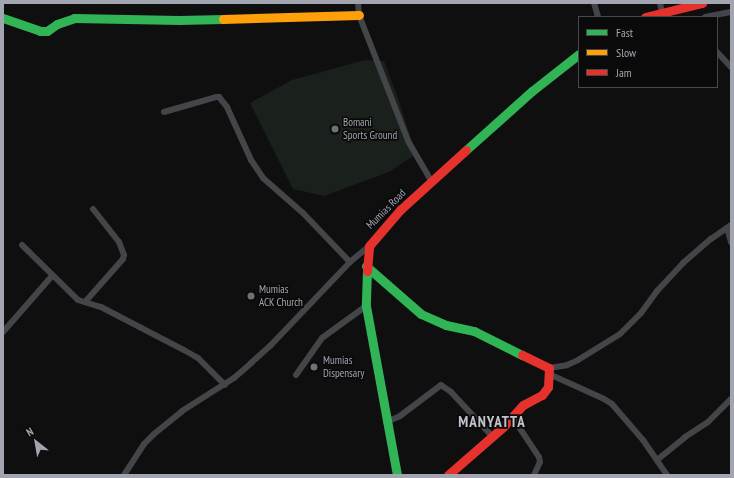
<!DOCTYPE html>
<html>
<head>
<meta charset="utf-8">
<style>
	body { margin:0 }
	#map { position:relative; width:734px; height:478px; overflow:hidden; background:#0f0f10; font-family:"PT Sans Narrow",sans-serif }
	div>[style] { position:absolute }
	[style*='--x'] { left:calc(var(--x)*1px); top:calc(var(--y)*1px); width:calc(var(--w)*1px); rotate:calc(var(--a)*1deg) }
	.green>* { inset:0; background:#1a201b }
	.street>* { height:6px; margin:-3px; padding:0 3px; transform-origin:3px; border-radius:3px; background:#444549 }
	.fast>* { height:9px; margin:-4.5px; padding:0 4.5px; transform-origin:4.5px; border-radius:4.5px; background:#30b455 }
	.slow>* { height:9px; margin:-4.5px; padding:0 4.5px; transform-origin:4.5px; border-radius:4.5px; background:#ff9f0a }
	.jam>* { height:9px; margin:-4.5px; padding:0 4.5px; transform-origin:4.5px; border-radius:4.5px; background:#e5322d }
	.dots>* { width:11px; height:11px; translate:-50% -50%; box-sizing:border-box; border:2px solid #0a0a0b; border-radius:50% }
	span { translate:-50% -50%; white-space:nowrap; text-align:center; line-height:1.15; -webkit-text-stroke:3.5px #0a0a0b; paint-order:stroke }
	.poi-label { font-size:11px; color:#a2a5b0 }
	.left { translate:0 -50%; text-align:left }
	.street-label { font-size:11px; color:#a2a5b0 }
	.district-label { font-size:15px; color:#c2c4cd; font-weight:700; letter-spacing:1px }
	.frame { position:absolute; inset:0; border:4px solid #a2a5b0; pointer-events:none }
	.legend { position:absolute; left:578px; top:16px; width:140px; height:72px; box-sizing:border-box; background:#0a0a0b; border:1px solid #47484d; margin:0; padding:5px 7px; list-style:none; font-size:12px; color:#a2a5b0 }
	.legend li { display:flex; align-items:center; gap:8px; height:20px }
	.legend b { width:20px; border:1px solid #47484d }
	.north { position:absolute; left:16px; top:422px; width:40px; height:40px; -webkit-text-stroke:3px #0a0a0b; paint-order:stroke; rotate:329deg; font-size:11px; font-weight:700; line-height:16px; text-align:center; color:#a2a5b0 }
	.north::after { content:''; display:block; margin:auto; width:14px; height:18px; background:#a2a5b0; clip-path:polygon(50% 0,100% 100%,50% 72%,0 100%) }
</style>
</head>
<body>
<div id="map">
	<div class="green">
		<div style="clip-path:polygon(365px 60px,384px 61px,400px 104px,416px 154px,389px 172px,324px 196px,293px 189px,250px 103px,292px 80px)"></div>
	</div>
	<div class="street">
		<div style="--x:358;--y:3;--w:12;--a:85"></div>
		<div style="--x:359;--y:15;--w:135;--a:68.7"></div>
		<div style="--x:408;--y:141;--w:48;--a:59.7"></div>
		<div style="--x:594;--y:3;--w:15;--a:74"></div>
		<div style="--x:660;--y:3;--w:10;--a:79"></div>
		<div style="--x:705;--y:17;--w:26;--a:-11"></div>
		<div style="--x:717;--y:52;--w:21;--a:47"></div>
		<div style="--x:164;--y:112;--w:54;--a:-16.1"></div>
		<div style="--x:216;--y:97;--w:3;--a:0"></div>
		<div style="--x:219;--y:97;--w:13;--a:51"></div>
		<div style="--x:227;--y:107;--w:58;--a:65.6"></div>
		<div style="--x:251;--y:160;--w:22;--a:56"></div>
		<div style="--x:263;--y:178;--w:53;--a:41.2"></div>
		<div style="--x:303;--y:213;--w:68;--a:46.2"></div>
		<div style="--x:727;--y:228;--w:15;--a:74"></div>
		<div style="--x:22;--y:245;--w:78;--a:44.5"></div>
		<div style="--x:78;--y:300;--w:24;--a:17"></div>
		<div style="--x:101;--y:307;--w:93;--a:27.4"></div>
		<div style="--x:184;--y:350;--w:16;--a:30"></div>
		<div style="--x:198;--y:358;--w:38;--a:45"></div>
		<div style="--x:85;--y:302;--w:57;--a:-48.5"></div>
		<div style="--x:123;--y:259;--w:4;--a:-76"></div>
		<div style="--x:124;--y:255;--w:14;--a:-111"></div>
		<div style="--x:119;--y:242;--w:42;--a:-128.2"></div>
		<div style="--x:3;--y:332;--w:74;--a:-48.8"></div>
		<div style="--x:549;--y:368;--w:18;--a:-9"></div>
		<div style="--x:567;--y:365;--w:12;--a:-24"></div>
		<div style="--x:578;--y:360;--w:49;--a:-31.8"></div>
		<div style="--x:620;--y:334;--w:30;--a:-45"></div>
		<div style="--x:641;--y:313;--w:27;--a:-54"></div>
		<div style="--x:657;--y:291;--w:38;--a:-47"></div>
		<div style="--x:683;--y:263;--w:37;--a:-41"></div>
		<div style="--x:711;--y:239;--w:24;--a:-35"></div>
		<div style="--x:549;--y:374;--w:60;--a:24.4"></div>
		<div style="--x:604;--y:399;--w:9;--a:32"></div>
		<div style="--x:612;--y:404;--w:48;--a:49.3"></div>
		<div style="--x:643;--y:440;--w:42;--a:55.6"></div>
		<div style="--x:296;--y:375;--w:45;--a:-54.9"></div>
		<div style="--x:322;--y:338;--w:54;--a:-36"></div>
		<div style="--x:513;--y:418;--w:47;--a:56.3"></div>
		<div style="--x:539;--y:457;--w:5;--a:79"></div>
		<div style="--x:540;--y:462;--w:14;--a:115"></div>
		<div style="--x:386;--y:422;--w:15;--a:-23"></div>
		<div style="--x:400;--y:416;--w:51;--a:-37.1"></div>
		<div style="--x:441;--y:385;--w:12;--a:35"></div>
		<div style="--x:451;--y:392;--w:62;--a:47"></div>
		<div style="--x:657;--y:460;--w:36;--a:-39"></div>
		<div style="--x:685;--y:437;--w:27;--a:-33"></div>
		<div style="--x:708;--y:422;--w:33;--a:-45"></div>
		<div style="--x:124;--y:475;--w:37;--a:-57"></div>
		<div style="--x:144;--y:444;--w:14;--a:-45"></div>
		<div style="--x:154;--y:434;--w:36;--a:-39"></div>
		<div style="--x:182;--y:411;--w:62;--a:-32.4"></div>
		<div style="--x:234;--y:378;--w:23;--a:-41"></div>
		<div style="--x:251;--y:363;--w:27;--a:-42"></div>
		<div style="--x:271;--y:345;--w:115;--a:-46.4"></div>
		<div style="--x:350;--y:262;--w:25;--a:-40"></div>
	</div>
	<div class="fast">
		<div style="--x:3;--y:18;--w:39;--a:19"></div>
		<div style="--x:40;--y:31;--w:7;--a:0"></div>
		<div style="--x:47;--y:31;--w:12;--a:-35"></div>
		<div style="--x:57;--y:24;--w:18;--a:-19"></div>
		<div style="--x:74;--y:18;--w:105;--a:1.1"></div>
		<div style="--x:179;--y:20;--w:44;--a:-1.3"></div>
		<div style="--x:466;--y:150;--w:89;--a:-41.8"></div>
		<div style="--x:532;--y:91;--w:60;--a:-38.2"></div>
		<div style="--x:366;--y:266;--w:73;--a:41.1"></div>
		<div style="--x:421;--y:314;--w:27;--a:24"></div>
		<div style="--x:446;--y:325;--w:29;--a:12"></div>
		<div style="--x:474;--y:331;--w:54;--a:26.6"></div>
		<div style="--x:367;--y:271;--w:35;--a:92"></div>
		<div style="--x:366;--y:306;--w:172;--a:79.6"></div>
	</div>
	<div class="slow">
		<div style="--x:223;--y:19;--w:136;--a:-1.7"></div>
	</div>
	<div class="jam">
		<div style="--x:645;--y:17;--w:59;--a:-13.8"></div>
		<div style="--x:367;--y:271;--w:25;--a:-85"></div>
		<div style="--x:369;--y:246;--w:48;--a:-49.3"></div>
		<div style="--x:400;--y:210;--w:89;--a:-42.3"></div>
		<div style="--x:448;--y:475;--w:73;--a:-41.1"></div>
		<div style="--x:503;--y:427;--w:30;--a:-48"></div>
		<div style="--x:523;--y:405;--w:21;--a:-28"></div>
		<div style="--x:542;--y:395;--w:10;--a:-53"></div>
		<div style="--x:548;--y:387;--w:19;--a:-87"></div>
		<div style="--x:549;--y:368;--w:30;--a:-154"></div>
	</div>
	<div class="dots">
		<div style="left:335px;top:129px;background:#6f7078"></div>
		<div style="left:251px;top:296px;background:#6f7078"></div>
		<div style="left:314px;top:367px;background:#6f7078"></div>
	</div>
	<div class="poi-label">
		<span class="left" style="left:343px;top:129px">Bomani<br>Sports Ground</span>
		<span class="left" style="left:259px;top:296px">Mumias<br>ACK Church</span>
		<span class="left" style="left:323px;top:367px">Mumias<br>Dispensary</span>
	</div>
	<div class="street-label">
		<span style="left:386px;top:209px;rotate:-45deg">Mumias Road</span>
	</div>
	<div class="district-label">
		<span style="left:492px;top:422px">MANYATTA</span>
	</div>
	<div class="frame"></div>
	<ul class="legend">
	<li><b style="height:5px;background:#30b455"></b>Fast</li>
	<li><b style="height:5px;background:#ff9f0a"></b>Slow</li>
	<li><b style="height:5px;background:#e5322d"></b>Jam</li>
	</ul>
	<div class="north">N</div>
</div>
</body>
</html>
